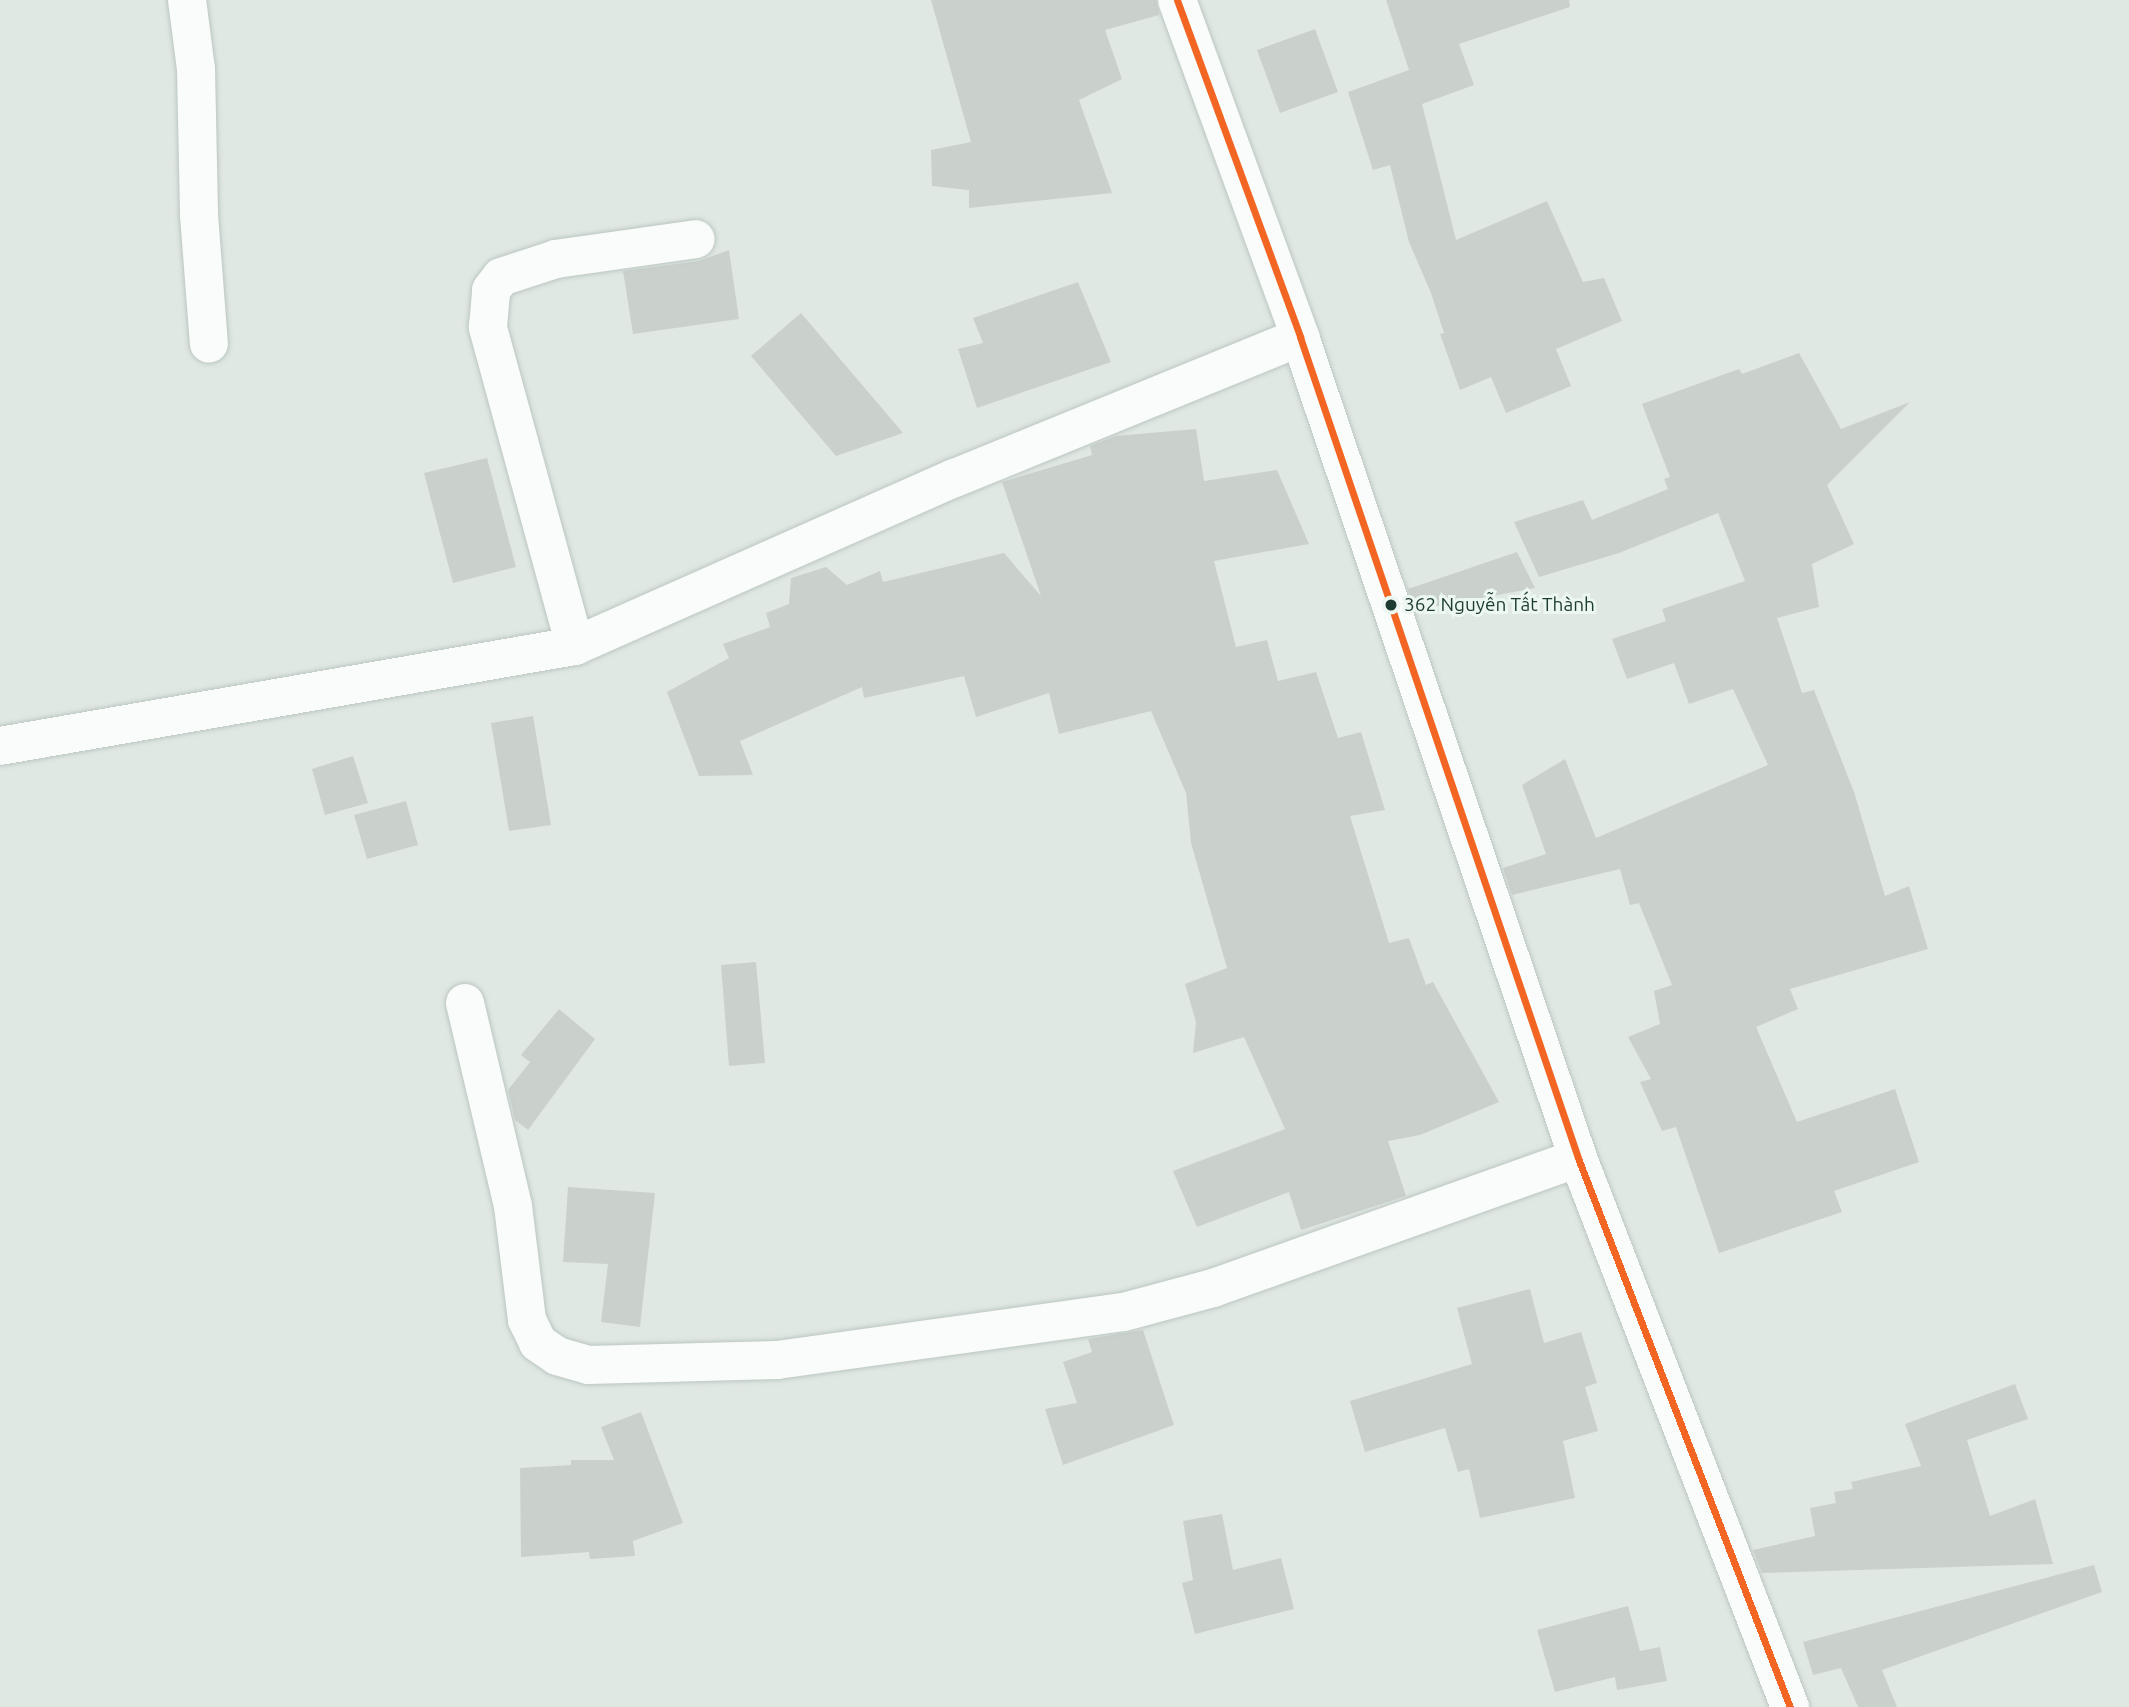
<!DOCTYPE html>
<html>
<head>
<meta charset="utf-8">
<style>
	body { margin:0 }
	#map { position:relative; width:2129px; height:1707px; overflow:hidden; background:#e0e8e3; font-family:Ubuntu,sans-serif }
	div>[style] { position:absolute }
	[style*='--x'] { left:calc(var(--x)*1px); top:calc(var(--y)*1px); width:calc(var(--w)*1px); rotate:calc(var(--a)*1deg) }
	.building>* { inset:0; background:#cad1cd }
	.roads { filter:drop-shadow(0 0 2px #bbc7c1) drop-shadow(0 0 2px #bbc7c1) }
	.minor>* { height:38px; margin:-19px; padding:0 19px; transform-origin:19px; border-radius:19px; background:#fafcfb }
	.secondary>* { height:38px; margin:-19px; padding:0 19px; transform-origin:19px; border-radius:19px; background:#fafcfb }
	.bus-1>* { height:7px; margin:-3.5px; padding:0 3.5px; transform-origin:3.5px; border-radius:3.5px; background:#f26522 }
	.dots>* { width:19px; height:19px; translate:-50% -50%; box-sizing:border-box; border:4px solid #edf7f1; border-radius:50% }
	span { translate:-50% -50%; white-space:nowrap; text-align:center; line-height:1.15; -webkit-text-stroke:6px #edf7f1; paint-order:stroke }
	.bus-label { font-size:19px; color:#1d3b31 }
	.left { translate:0 -50%; text-align:left }
</style>
</head>
<body>
<div id="map">
	<div class="building">
		<div style="clip-path:polygon(931px 0,1156px 0,1159px 15px,1105px 30px,1122px 79px,1079px 100px,1112px 193px,969px 208px,969px 190px,932px 186px,931px 150px,971px 142px)"></div>
		<div style="clip-path:polygon(1386px 0,1569px 0,1570px 7px,1459px 44px,1474px 85px,1422px 104px,1456px 240px,1547px 201px,1583px 282px,1604px 278px,1622px 321px,1556px 349px,1571px 386px,1506px 413px,1491px 377px,1460px 390px,1440px 334px,1444px 333px,1431px 293px,1409px 242px,1390px 165px,1373px 170px,1348px 92px,1409px 70px)"></div>
		<div style="clip-path:polygon(1315px 29px,1338px 92px,1280px 113px,1257px 50px)"></div>
		<div style="clip-path:polygon(729px 250px,739px 319px,633px 334px,623px 271px,699px 261px)"></div>
		<div style="clip-path:polygon(1078px 282px,1111px 362px,977px 408px,958px 349px,983px 343px,973px 318px)"></div>
		<div style="clip-path:polygon(801px 313px,903px 433px,836px 456px,751px 356px)"></div>
		<div style="clip-path:polygon(1799px 353px,1841px 429px,1910px 402px,1827px 485px,1854px 544px,1812px 564px,1819px 607px,1777px 618px,1802px 693px,1814px 690px,1854px 792px,1885px 896px,1909px 886px,1928px 949px,1790px 989px,1798px 1009px,1756px 1027px,1797px 1122px,1895px 1089px,1919px 1162px,1834px 1191px,1842px 1212px,1719px 1253px,1676px 1127px,1662px 1131px,1640px 1082px,1651px 1079px,1628px 1037px,1660px 1024px,1654px 991px,1672px 985px,1639px 903px,1630px 905px,1620px 869px,1512px 895px,1503px 868px,1546px 854px,1522px 785px,1565px 759px,1596px 838px,1768px 765px,1733px 689px,1689px 704px,1674px 663px,1627px 679px,1612px 639px,1666px 621px,1662px 609px,1745px 581px,1718px 513px,1619px 553px,1539px 577px,1514px 522px,1583px 500px,1592px 520px,1668px 489px,1664px 479px,1670px 477px,1642px 404px,1739px 369px,1742px 374px)"></div>
		<div style="clip-path:polygon(1196px 429px,1204px 481px,1277px 470px,1309px 544px,1214px 561px,1236px 647px,1267px 640px,1278px 681px,1316px 672px,1338px 738px,1361px 732px,1385px 810px,1350px 816px,1389px 943px,1409px 938px,1426px 985px,1433px 982px,1499px 1102px,1420px 1135px,1388px 1141px,1406px 1196px,1301px 1230px,1289px 1192px,1197px 1227px,1173px 1171px,1285px 1129px,1244px 1037px,1193px 1053px,1196px 1022px,1185px 984px,1227px 968px,1191px 843px,1186px 793px,1151px 711px,1059px 734px,1049px 693px,976px 717px,964px 676px,864px 698px,862px 687px,740px 741px,753px 775px,699px 776px,667px 692px,729px 658px,723px 644px,770px 627px,766px 613px,789px 604px,791px 578px,826px 567px,847px 585px,880px 571px,883px 582px,1004px 553px,1041px 596px,1002px 482px,1092px 455px,1090px 446px,1115px 436px)"></div>
		<div style="clip-path:polygon(487px 458px,516px 567px,453px 583px,424px 473px)"></div>
		<div style="clip-path:polygon(1517px 552px,1535px 588px,1415px 610px,1408px 589px)"></div>
		<div style="clip-path:polygon(533px 716px,551px 825px,509px 831px,491px 723px)"></div>
		<div style="clip-path:polygon(353px 756px,368px 803px,325px 815px,312px 769px)"></div>
		<div style="clip-path:polygon(406px 801px,418px 845px,367px 859px,354px 815px)"></div>
		<div style="clip-path:polygon(756px 962px,765px 1063px,729px 1066px,721px 965px)"></div>
		<div style="clip-path:polygon(559px 1009px,595px 1039px,528px 1130px,515px 1120px,508px 1090px,530px 1062px,521px 1055px)"></div>
		<div style="clip-path:polygon(568px 1187px,655px 1193px,640px 1327px,601px 1322px,608px 1264px,563px 1262px)"></div>
		<div style="clip-path:polygon(1530px 1289px,1544px 1343px,1581px 1332px,1597px 1383px,1585px 1387px,1598px 1431px,1563px 1441px,1575px 1498px,1480px 1518px,1469px 1469px,1458px 1472px,1445px 1428px,1365px 1452px,1350px 1401px,1472px 1364px,1457px 1308px)"></div>
		<div style="clip-path:polygon(1143px 1330px,1174px 1425px,1063px 1465px,1045px 1409px,1077px 1403px,1063px 1362px,1092px 1352px,1088px 1339px)"></div>
		<div style="clip-path:polygon(2015px 1384px,2028px 1419px,1967px 1440px,1990px 1516px,2035px 1499px,2053px 1564px,1762px 1573px,1753px 1550px,1815px 1536px,1810px 1508px,1836px 1503px,1834px 1492px,1853px 1489px,1851px 1482px,1921px 1466px,1905px 1424px)"></div>
		<div style="clip-path:polygon(641px 1412px,683px 1523px,633px 1541px,635px 1556px,590px 1559px,589px 1552px,521px 1557px,520px 1468px,571px 1465px,571px 1460px,614px 1460px,601px 1427px)"></div>
		<div style="clip-path:polygon(1222px 1514px,1233px 1570px,1281px 1558px,1294px 1609px,1195px 1634px,1182px 1583px,1193px 1580px,1183px 1521px)"></div>
		<div style="clip-path:polygon(2094px 1565px,2102px 1592px,1882px 1670px,1897px 1707px,1858px 1707px,1841px 1668px,1813px 1675px,1803px 1642px)"></div>
		<div style="clip-path:polygon(1628px 1606px,1640px 1651px,1660px 1647px,1667px 1681px,1617px 1690px,1615px 1677px,1555px 1692px,1537px 1630px)"></div>
	</div>
	<div class="roads">
		<div class="minor">
			<div style="--x:187;--y:0;--w:70;--a:82.6"></div>
			<div style="--x:196;--y:69;--w:146;--a:88.8"></div>
			<div style="--x:199;--y:215;--w:129;--a:85.6"></div>
			<div style="--x:575;--y:646;--w:331;--a:-105.3"></div>
			<div style="--x:488;--y:327;--w:37;--a:-85"></div>
			<div style="--x:491;--y:290;--w:16;--a:-52"></div>
			<div style="--x:501;--y:277;--w:58;--a:-18.1"></div>
			<div style="--x:556;--y:259;--w:141;--a:-8.1"></div>
			<div style="--x:0;--y:746;--w:584;--a:-9.87"></div>
			<div style="--x:575;--y:646;--w:415;--a:-23.9"></div>
			<div style="--x:955;--y:478;--w:373;--a:-22.2"></div>
			<div style="--x:465;--y:1003;--w:209;--a:76.7"></div>
			<div style="--x:513;--y:1206;--w:115;--a:83"></div>
			<div style="--x:527;--y:1320;--w:25;--a:64"></div>
			<div style="--x:538;--y:1343;--w:23;--a:34"></div>
			<div style="--x:557;--y:1356;--w:32;--a:16"></div>
			<div style="--x:588;--y:1365;--w:189;--a:-1.5"></div>
			<div style="--x:777;--y:1360;--w:350;--a:-7.9"></div>
			<div style="--x:1124;--y:1312;--w:92;--a:-15.1"></div>
			<div style="--x:1213;--y:1288;--w:387;--a:-19.6"></div>
		</div>
		<div class="secondary">
			<div style="--x:1177;--y:0;--w:359;--a:69.9"></div>
			<div style="--x:1300;--y:337;--w:867;--a:71.29"></div>
			<div style="--x:1578;--y:1158;--w:589;--a:68.89"></div>
		</div>
	</div>
	<div class="bus-1">
		<div style="--x:1177;--y:0;--w:359;--a:69.9"></div>
		<div style="--x:1300;--y:337;--w:867;--a:71.29"></div>
		<div style="--x:1578;--y:1158;--w:589;--a:68.89"></div>
	</div>
	<div class="dots">
		<div style="left:1391px;top:605px;background:#1d3b31"></div>
	</div>
	<div class="bus-label">
		<span class="left" style="left:1404px;top:605px">362 Nguyễn Tất Thành</span>
	</div>
</div>
</body>
</html>
